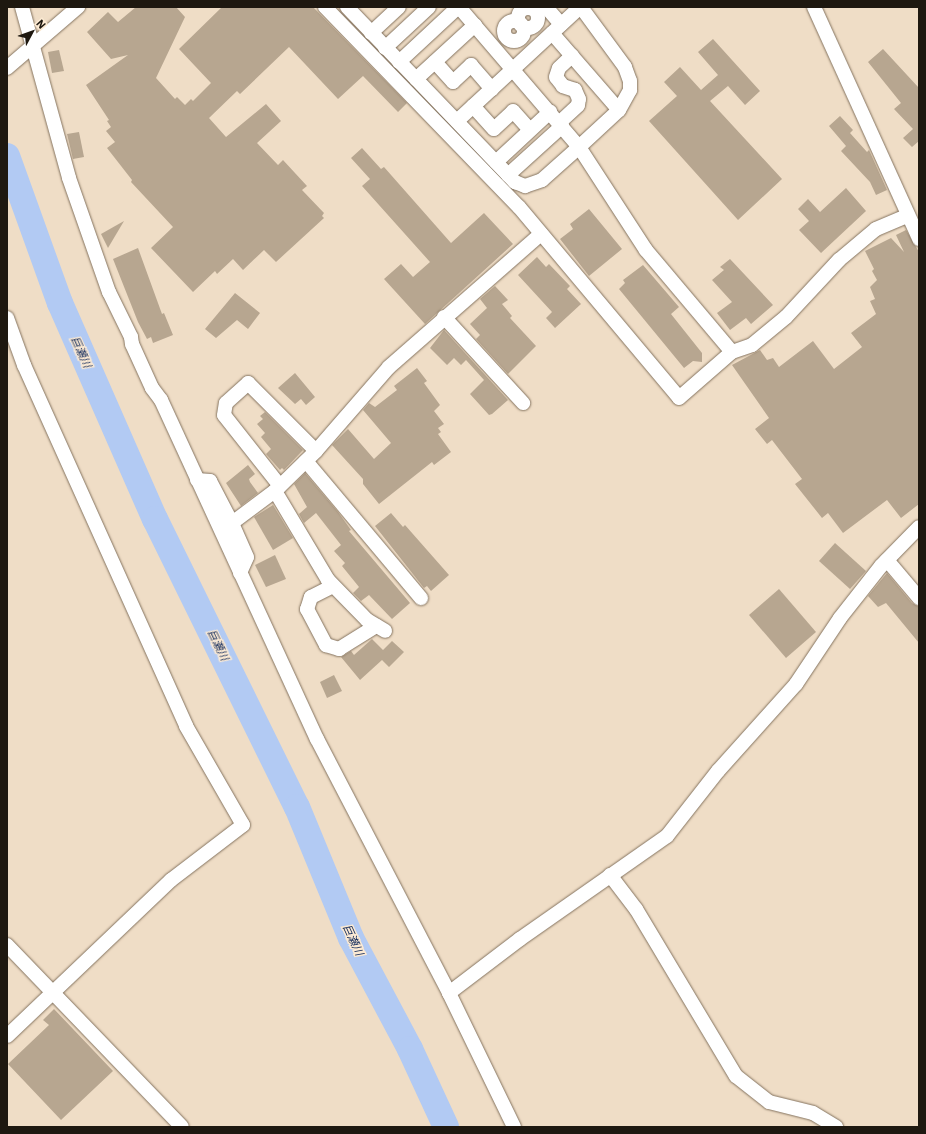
<!DOCTYPE html>
<html>
<head>
<meta charset="utf-8">
<style>
	body { margin:0 }
	#map { position:relative; width:926px; height:1134px; overflow:hidden; background:#efddc6; font-family:"IBM Plex Sans","Noto Sans JP",sans-serif }
	div>[style] { position:absolute }
	[style*='--x'] { left:calc(var(--x)*1px); top:calc(var(--y)*1px); width:calc(var(--w)*1px); rotate:calc(var(--a)*1deg) }
	.river>* { height:26px; margin:-13px; padding:0 13px; transform-origin:13px; border-radius:13px; background:#b2caf3 }
	.building>* { inset:0; background:#b7a690 }
	.roads { filter:drop-shadow(0 0 1px #84735f) drop-shadow(0 0 1px #84735f) }
	.minor>* { height:14px; margin:-7px; padding:0 7px; transform-origin:7px; border-radius:7px; background:#fff }
	.minor>.ring { margin:-7px; padding:0; box-sizing:content-box; background:none; border:14px solid #fff; border-radius:50% }
	span { translate:-50% -50%; white-space:nowrap; text-align:center; line-height:1.15; -webkit-text-stroke:3px #fcead3; paint-order:stroke }
	.water-label { font-size:11px; color:#0f285a; font-style:italic }
	.frame { position:absolute; inset:0; border:8px solid #1e1810; pointer-events:none }
	.north { position:absolute; left:12px; top:12px; width:40px; height:40px; -webkit-text-stroke:3px #fcead3; paint-order:stroke; rotate:49deg; font-size:11px; font-weight:700; line-height:16px; text-align:center; color:#1e1810 }
	.north::after { content:''; display:block; margin:auto; width:14px; height:18px; background:#1e1810; clip-path:polygon(50% 0,100% 100%,50% 72%,0 100%) }
</style>
</head>
<body>
<div id="map">
	<div class="river">
		<div style="--x:7;--y:156;--w:156;--a:70.2"></div>
		<div style="--x:60;--y:303;--w:236;--a:66.3"></div>
		<div style="--x:155;--y:519;--w:321;--a:63.8"></div>
		<div style="--x:297;--y:807;--w:142;--a:67.6"></div>
		<div style="--x:351;--y:938;--w:126;--a:62"></div>
		<div style="--x:410;--y:1049;--w:86;--a:65.2"></div>
	</div>
	<div class="building">
		<div style="clip-path:polygon(136px 7px,176px 7px,185px 17px,156px 78px,175px 99px,177px 97px,185px 105px,191px 99px,193px 101px,211px 83px,179px 49px,222px 7px,313px 7px,407px 103px,398px 112px,363px 76px,338px 99px,289px 47px,240px 94px,237px 91px,209px 118px,226px 137px,266px 104px,281px 121px,257px 143px,278px 165px,283px 160px,307px 186px,302px 190px,324px 213px,322px 216px,324px 218px,276px 262px,264px 250px,243px 270px,233px 259px,217px 274px,215px 271px,193px 292px,151px 248px,173px 227px,131px 182px,132px 180px,107px 148px,115px 142px,106px 131px,111px 127px,107px 121px,109px 120px,86px 85px,128px 55px,111px 59px,87px 32px,108px 12px,118px 22px)"></div>
		<div style="clip-path:polygon(713px 39px,760px 91px,745px 105px,728px 86px,710px 101px,782px 179px,738px 220px,649px 121px,677px 96px,664px 82px,680px 67px,701px 90px,718px 75px,698px 52px)"></div>
		<div style="clip-path:polygon(883px 49px,919px 88px,919px 141px,912px 147px,903px 138px,913px 129px,894px 109px,901px 103px,868px 62px)"></div>
		<div style="clip-path:polygon(59px 50px,64px 71px,52px 73px,48px 52px)"></div>
		<div style="clip-path:polygon(840px 116px,853px 130px,850px 133px,867px 152px,869px 150px,887px 190px,876px 195px,870px 182px,841px 151px,846px 146px,829px 126px)"></div>
		<div style="clip-path:polygon(79px 132px,84px 157px,73px 159px,67px 134px)"></div>
		<div style="clip-path:polygon(362px 148px,381px 169px,384px 167px,451px 243px,484px 213px,513px 244px,425px 324px,384px 279px,401px 264px,413px 277px,430px 262px,362px 186px,370px 179px,351px 158px)"></div>
		<div style="clip-path:polygon(846px 188px,866px 211px,821px 253px,799px 230px,809px 221px,798px 209px,808px 199px,820px 212px)"></div>
		<div style="clip-path:polygon(589px 209px,622px 249px,589px 276px,560px 239px,573px 229px,570px 224px)"></div>
		<div style="clip-path:polygon(124px 221px,108px 248px,101px 234px)"></div>
		<div style="clip-path:polygon(906px 230px,919px 252px,919px 504px,901px 518px,887px 500px,843px 533px,828px 513px,822px 518px,795px 484px,802px 479px,772px 440px,767px 444px,755px 429px,769px 418px,732px 365px,760px 350px,767px 360px,773px 358px,779px 367px,813px 341px,834px 369px,862px 347px,851px 333px,876px 314px,870px 301px,875px 299px,870px 287px,877px 280px,872px 271px,874px 269px,865px 251px,891px 238px,904px 252px,896px 235px)"></div>
		<div style="clip-path:polygon(138px 248px,162px 314px,164px 313px,173px 335px,153px 343px,151px 337px,147px 339px,138px 322px,113px 259px)"></div>
		<div style="clip-path:polygon(537px 257px,546px 267px,549px 264px,570px 286px,567px 289px,581px 304px,555px 328px,546px 318px,552px 312px,518px 275px)"></div>
		<div style="clip-path:polygon(730px 259px,773px 305px,751px 324px,746px 318px,730px 330px,717px 313px,732px 302px,712px 280px,724px 270px,720px 267px)"></div>
		<div style="clip-path:polygon(643px 265px,679px 307px,671px 314px,702px 353px,702px 362px,693px 361px,684px 368px,619px 289px,625px 283px,623px 280px)"></div>
		<div style="clip-path:polygon(495px 286px,508px 300px,502px 304px,512px 316px,510px 318px,536px 346px,508px 374px,476px 339px,480px 335px,470px 324px,487px 308px,480px 299px)"></div>
		<div style="clip-path:polygon(235px 293px,260px 313px,248px 329px,237px 320px,216px 338px,205px 329px)"></div>
		<div style="clip-path:polygon(444px 330px,508px 400px,492px 414px,489px 415px,470px 394px,484px 380px,466px 360px,461px 365px,454px 358px,447px 365px,430px 348px)"></div>
		<div style="clip-path:polygon(417px 368px,427px 381px,424px 383px,440px 405px,434px 411px,444px 424px,438px 428px,441px 432px,438px 434px,451px 452px,434px 465px,432px 462px,379px 504px,363px 484px,363px 479px,332px 445px,348px 429px,374px 459px,391px 443px,363px 410px,369px 403px,375px 407px,397px 390px,394px 386px)"></div>
		<div style="clip-path:polygon(295px 373px,315px 397px,306px 405px,301px 399px,295px 404px,278px 388px)"></div>
		<div style="clip-path:polygon(265px 412px,303px 450px,284px 470px,282px 468px,280px 470px,266px 454px,271px 449px,261px 437px,265px 433px,257px 424px,263px 419px,260px 416px)"></div>
		<div style="clip-path:polygon(248px 465px,255px 474px,249px 479px,250px 482px,258px 493px,241px 506px,226px 483px)"></div>
		<div style="clip-path:polygon(305px 473px,338px 512px,351px 530px,349px 531px,410px 603px,392px 619px,369px 595px,361px 601px,353px 593px,359px 587px,342px 566px,345px 563px,334px 551px,341px 545px,316px 513px,304px 523px,299px 514px,307px 507px,294px 484px)"></div>
		<div style="clip-path:polygon(273px 505px,293px 538px,273px 550px,254px 517px)"></div>
		<div style="clip-path:polygon(391px 513px,403px 527px,405px 525px,449px 575px,431px 591px,427px 586px,424px 588px,375px 526px)"></div>
		<div style="clip-path:polygon(835px 543px,866px 571px,850px 589px,819px 561px)"></div>
		<div style="clip-path:polygon(275px 555px,286px 579px,266px 587px,255px 565px)"></div>
		<div style="clip-path:polygon(887px 573px,912px 603px,919px 607px,919px 643px,886px 603px,878px 607px,868px 596px)"></div>
		<div style="clip-path:polygon(779px 589px,816px 632px,786px 658px,749px 615px)"></div>
		<div style="clip-path:polygon(372px 639px,383px 650px,392px 641px,404px 652px,389px 667px,382px 660px,360px 680px,341px 657px,351px 651px,354px 655px)"></div>
		<div style="clip-path:polygon(334px 675px,342px 691px,327px 698px,320px 682px)"></div>
		<div style="clip-path:polygon(54px 1009px,113px 1071px,61px 1120px,8px 1064px,49px 1025px,43px 1020px)"></div>
	</div>
	<div class="roads">
		<div class="minor">
			<div style="--x:22;--y:7;--w:177;--a:74.6"></div>
			<div style="--x:69;--y:178;--w:121;--a:70.7"></div>
			<div style="--x:109;--y:292;--w:50;--a:63.9"></div>
			<div style="--x:131;--y:337;--w:7;--a:82"></div>
			<div style="--x:132;--y:344;--w:48;--a:65.6"></div>
			<div style="--x:152;--y:388;--w:15;--a:53"></div>
			<div style="--x:161;--y:400;--w:373;--a:65.3"></div>
			<div style="--x:317;--y:739;--w:286;--a:62.5"></div>
			<div style="--x:449;--y:993;--w:149;--a:64.1"></div>
			<div style="--x:325;--y:7;--w:279;--a:45.9"></div>
			<div style="--x:519;--y:207;--w:249;--a:50"></div>
			<div style="--x:679;--y:398;--w:70;--a:-41"></div>
			<div style="--x:732;--y:352;--w:21;--a:-19"></div>
			<div style="--x:752;--y:345;--w:44;--a:-39.5"></div>
			<div style="--x:786;--y:317;--w:78;--a:-47.1"></div>
			<div style="--x:839;--y:260;--w:48;--a:-40"></div>
			<div style="--x:876;--y:229;--w:34;--a:-23"></div>
			<div style="--x:347;--y:7;--w:243;--a:46.2"></div>
			<div style="--x:515;--y:182;--w:11;--a:22"></div>
			<div style="--x:525;--y:186;--w:18;--a:-19"></div>
			<div style="--x:542;--y:180;--w:50;--a:-41.7"></div>
			<div style="--x:579;--y:147;--w:54;--a:-42.8"></div>
			<div style="--x:619;--y:110;--w:23;--a:-61"></div>
			<div style="--x:630;--y:90;--w:9;--a:-90"></div>
			<div style="--x:630;--y:81;--w:15;--a:-110"></div>
			<div style="--x:625;--y:67;--w:74;--a:-126.3"></div>
			<div style="--x:459;--y:7;--w:184;--a:49.4"></div>
			<div style="--x:579;--y:147;--w:123;--a:57"></div>
			<div style="--x:646;--y:250;--w:133;--a:49.9"></div>
			<div style="--x:546;--y:7;--w:23;--a:49"></div>
			<div style="--x:814;--y:7;--w:255;--a:65.6"></div>
			<div class="ring" style="left:518px;top:8px;width:6px;height:6px"></div>
			<div class="ring" style="left:504px;top:21px;width:6px;height:6px"></div>
			<div style="--x:371;--y:33;--w:38;--a:-43"></div>
			<div style="--x:552;--y:33;--w:102;--a:49"></div>
			<div style="--x:385;--y:48;--w:60;--a:-43"></div>
			<div style="--x:399;--y:62;--w:81;--a:-43"></div>
			<div style="--x:435;--y:62;--w:27;--a:48"></div>
			<div style="--x:453;--y:82;--w:25;--a:-43"></div>
			<div style="--x:471;--y:65;--w:32;--a:49"></div>
			<div style="--x:7;--y:68;--w:94;--a:-40.7"></div>
			<div style="--x:416;--y:79;--w:80;--a:-42.5"></div>
			<div style="--x:473;--y:106;--w:31;--a:48"></div>
			<div style="--x:494;--y:129;--w:26;--a:-43"></div>
			<div style="--x:513;--y:111;--w:25;--a:48"></div>
			<div style="--x:457;--y:121;--w:168;--a:-42.8"></div>
			<div style="--x:559;--y:123;--w:26;--a:-43"></div>
			<div style="--x:578;--y:105;--w:6;--a:-81"></div>
			<div style="--x:579;--y:99;--w:10;--a:-114"></div>
			<div style="--x:575;--y:90;--w:13;--a:-162"></div>
			<div style="--x:563;--y:86;--w:11;--a:-128"></div>
			<div style="--x:556;--y:77;--w:9;--a:-72"></div>
			<div style="--x:559;--y:68;--w:18;--a:-43"></div>
			<div style="--x:496;--y:162;--w:74;--a:-42.8"></div>
			<div style="--x:508;--y:175;--w:73;--a:-42.2"></div>
			<div style="--x:444;--y:317;--w:117;--a:47.4"></div>
			<div style="--x:7;--y:318;--w:50;--a:70.1"></div>
			<div style="--x:24;--y:365;--w:396;--a:65.8"></div>
			<div style="--x:186;--y:726;--w:114;--a:60.1"></div>
			<div style="--x:243;--y:825;--w:91;--a:142.6"></div>
			<div style="--x:171;--y:880;--w:226;--a:136.4"></div>
			<div style="--x:306;--y:461;--w:179;--a:50"></div>
			<div style="--x:197;--y:480;--w:13;--a:4"></div>
			<div style="--x:210;--y:481;--w:47;--a:62.4"></div>
			<div style="--x:280;--y:486;--w:90;--a:-128.3"></div>
			<div style="--x:224;--y:415;--w:12;--a:-81"></div>
			<div style="--x:226;--y:403;--w:30;--a:-42"></div>
			<div style="--x:248;--y:383;--w:96;--a:45"></div>
			<div style="--x:275;--y:491;--w:104;--a:59.2"></div>
			<div style="--x:328;--y:580;--w:56;--a:45.7"></div>
			<div style="--x:367;--y:620;--w:21;--a:31"></div>
			<div style="--x:887;--y:560;--w:50;--a:49.9"></div>
			<div style="--x:240;--y:573;--w:17;--a:-66"></div>
			<div style="--x:247;--y:557;--w:37;--a:-114"></div>
			<div style="--x:232;--y:523;--w:54;--a:-36.7"></div>
			<div style="--x:275;--y:491;--w:57;--a:-44.3"></div>
			<div style="--x:316;--y:451;--w:111;--a:-49"></div>
			<div style="--x:389;--y:367;--w:202;--a:-41.2"></div>
			<div style="--x:333;--y:586;--w:25;--a:153"></div>
			<div style="--x:311;--y:597;--w:13;--a:108"></div>
			<div style="--x:307;--y:609;--w:41;--a:62.2"></div>
			<div style="--x:326;--y:645;--w:14;--a:17"></div>
			<div style="--x:339;--y:649;--w:44;--a:-31.9"></div>
			<div style="--x:610;--y:875;--w:43;--a:52.6"></div>
			<div style="--x:636;--y:909;--w:195;--a:59.1"></div>
			<div style="--x:736;--y:1076;--w:42;--a:38.2"></div>
			<div style="--x:769;--y:1102;--w:45;--a:14"></div>
			<div style="--x:813;--y:1113;--w:27;--a:31"></div>
			<div style="--x:7;--y:945;--w:252;--a:46.1"></div>
			<div style="--x:449;--y:993;--w:89;--a:-37.3"></div>
			<div style="--x:520;--y:939;--w:179;--a:-35"></div>
			<div style="--x:667;--y:836;--w:83;--a:-51.9"></div>
			<div style="--x:718;--y:771;--w:117;--a:-48.1"></div>
			<div style="--x:796;--y:684;--w:79;--a:-56.3"></div>
			<div style="--x:840;--y:618;--w:66;--a:-51.7"></div>
			<div style="--x:881;--y:566;--w:54;--a:-45.7"></div>
		</div>
	</div>
	<div class="water-label">
		<span style="left:81px;top:352px;rotate:66deg">巨瀬川</span>
		<span style="left:218px;top:645px;rotate:64deg">巨瀬川</span>
		<span style="left:353px;top:940px;rotate:65deg">巨瀬川</span>
	</div>
	<div class="frame"></div>
	<div class="north">N</div>
</div>
</body>
</html>
